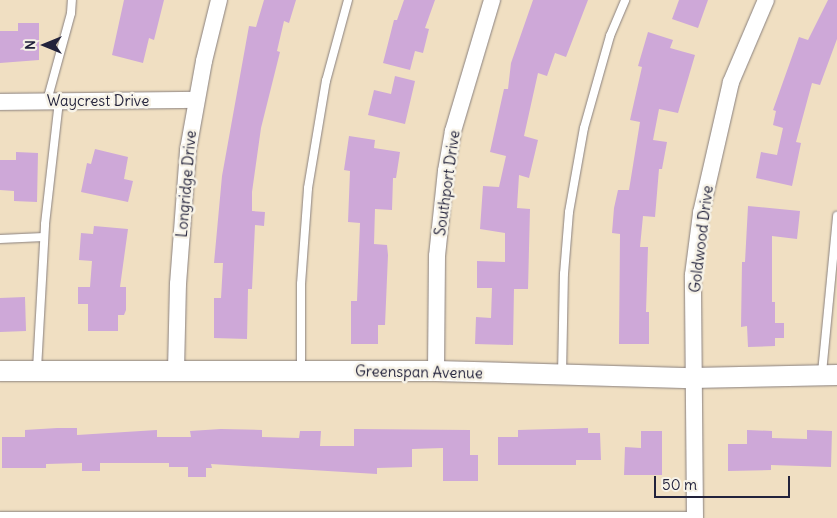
<!DOCTYPE html>
<html>
<head>
<meta charset="utf-8">
<style>
	body { margin:0 }
	#map { position:relative; width:837px; height:518px; overflow:hidden; background:#f0dfc2; font-family:Delius,sans-serif }
	div>[style] { position:absolute }
	[style*='--x'] { left:calc(var(--x)*1px); top:calc(var(--y)*1px); width:calc(var(--w)*1px); rotate:calc(var(--a)*1deg) }
	.building>* { inset:0; background:#cea8d8 }
	.roads { filter:drop-shadow(0 0 1px #89807e) drop-shadow(0 0 1px #89807e) }
	.service>* { height:8px; margin:-4px; padding:0 4px; transform-origin:4px; border-radius:4px; background:#fff }
	.minor>* { height:16px; margin:-8px; padding:0 8px; transform-origin:8px; border-radius:8px; background:#fff }
	.tertiary>* { height:20px; margin:-10px; padding:0 10px; transform-origin:10px; border-radius:10px; background:#fff }
	span { translate:-50% -50%; white-space:nowrap; text-align:center; line-height:1.15; -webkit-text-stroke:5px #f7f3e8; paint-order:stroke }
	.street-label { font-size:15px; color:#22223b }
	.north { position:absolute; left:20px; top:20px; width:50px; height:50px; -webkit-text-stroke:4px #f7f3e8; paint-order:stroke; rotate:270deg; font-size:14px; font-weight:700; line-height:20px; text-align:center; color:#22223b }
	.north::after { content:''; display:block; margin:auto; width:18px; height:22px; background:#22223b; clip-path:polygon(50% 0,100% 100%,50% 72%,0 100%) }
	.scale { position:absolute; left:654px; top:476px; width:136px; height:22px; box-sizing:border-box; border:2px solid #22223b; border-top:0; padding-left:6px; font-size:15px; line-height:18px; white-space:nowrap; color:#22223b; -webkit-text-stroke:4px #f7f3e8; paint-order:stroke }
</style>
</head>
<body>
<div id="map">
	<div class="building">
		<div style="clip-path:polygon(124px 0,164px 0,154px 40px,149px 38px,143px 63px,112px 55px)"></div>
		<div style="clip-path:polygon(264px 0,296px 0,289px 23px,284px 21px,277px 51px,280px 52px,261px 128px,252px 192px,252px 211px,265px 212px,264px 226px,255px 225px,252px 289px,248px 289px,247px 339px,214px 338px,214px 298px,221px 298px,223px 263px,214px 263px,222px 176px,249px 26px,256px 27px)"></div>
		<div style="clip-path:polygon(404px 0,435px 0,425px 28px,429px 29px,423px 53px,415px 51px,410px 70px,383px 63px,394px 20px,397px 20px)"></div>
		<div style="clip-path:polygon(533px 0,588px 0,566px 57px,555px 53px,547px 76px,538px 73px,524px 136px,538px 140px,529px 178px,519px 175px,517px 208px,530px 209px,528px 289px,514px 289px,513px 345px,475px 344px,476px 317px,491px 318px,492px 288px,477px 288px,477px 261px,505px 262px,505px 233px,480px 229px,483px 186px,499px 187px,506px 156px,490px 152px,504px 89px,508px 89px,511px 63px)"></div>
		<div style="clip-path:polygon(679px 0,708px 0,698px 28px,672px 19px)"></div>
		<div style="clip-path:polygon(828px 0,837px 0,837px 39px,820px 85px,812px 83px,796px 142px,801px 143px,792px 186px,756px 178px,761px 152px,777px 155px,783px 128px,773px 125px,776px 111px,773px 110px,799px 37px,808px 40px)"></div>
		<div style="clip-path:polygon(18px 23px,39px 23px,39px 60px,0 63px,0 31px,18px 31px)"></div>
		<div style="clip-path:polygon(648px 32px,673px 40px,670px 48px,695px 55px,678px 113px,659px 109px,653px 140px,667px 142px,662px 169px,659px 169px,655px 217px,643px 216px,640px 247px,648px 247px,646px 312px,649px 312px,649px 344px,619px 344px,620px 234px,612px 233px,614px 208px,618px 190px,629px 190px,640px 122px,630px 120px,642px 67px,638px 66px)"></div>
		<div style="clip-path:polygon(395px 76px,415px 81px,405px 124px,368px 115px,374px 90px,391px 94px)"></div>
		<div style="clip-path:polygon(349px 136px,375px 140px,374px 148px,400px 152px,396px 178px,393px 178px,392px 210px,375px 209px,374px 244px,387px 245px,388px 255px,385px 325px,378px 325px,378px 344px,351px 344px,351px 301px,357px 301px,360px 223px,348px 222px,350px 171px,344px 170px)"></div>
		<div style="clip-path:polygon(95px 149px,128px 157px,124px 179px,133px 181px,128px 202px,81px 192px,87px 163px,91px 164px)"></div>
		<div style="clip-path:polygon(16px 152px,38px 153px,37px 202px,14px 201px,14px 191px,0 190px,0 160px,16px 160px)"></div>
		<div style="clip-path:polygon(748px 206px,800px 211px,797px 239px,772px 236px,772px 302px,775px 302px,775px 323px,784px 323px,784px 338px,775px 338px,775px 346px,748px 347px,747px 326px,741px 327px,742px 262px,745px 262px)"></div>
		<div style="clip-path:polygon(94px 226px,128px 229px,120px 287px,126px 287px,126px 310px,124px 315px,118px 315px,118px 331px,88px 331px,88px 304px,78px 304px,78px 287px,90px 287px,92px 261px,79px 260px,81px 233px,93px 234px)"></div>
		<div style="clip-path:polygon(25px 297px,26px 331px,0 332px,0 298px)"></div>
		<div style="clip-path:polygon(57px 428px,77px 428px,77px 435px,157px 430px,157px 437px,191px 437px,190px 431px,221px 429px,262px 430px,262px 437px,299px 438px,300px 431px,321px 431px,320px 446px,354px 446px,354px 429px,470px 430px,470px 455px,478px 455px,478px 481px,443px 481px,443px 448px,412px 449px,412px 467px,377px 468px,377px 474px,211px 464px,212px 468px,206px 468px,206px 477px,188px 477px,188px 467px,169px 467px,169px 463px,100px 463px,100px 471px,82px 471px,82px 463px,46px 464px,46px 468px,2px 468px,2px 437px,25px 437px,25px 430px)"></div>
		<div style="clip-path:polygon(588px 428px,588px 433px,600px 433px,601px 460px,576px 460px,576px 465px,498px 465px,498px 437px,518px 437px,518px 430px)"></div>
		<div style="clip-path:polygon(747px 430px,772px 431px,772px 438px,807px 439px,807px 430px,832px 431px,831px 467px,771px 465px,771px 470px,728px 471px,728px 444px,747px 444px)"></div>
		<div style="clip-path:polygon(641px 431px,662px 431px,662px 475px,624px 475px,625px 447px,641px 448px)"></div>
	</div>
	<div class="roads">
		<div class="service">
			<div style="--x:47;--y:101;--w:91;--a:-74.7"></div>
			<div style="--x:71;--y:13;--w:13;--a:-86"></div>
			<div style="--x:0;--y:239;--w:44;--a:-2.6"></div>
			<div style="--x:37;--y:369;--w:145;--a:-86.8"></div>
			<div style="--x:45;--y:224;--w:124;--a:-83.5"></div>
			<div style="--x:301;--y:369;--w:85;--a:-90"></div>
			<div style="--x:301;--y:284;--w:96;--a:-85.8"></div>
			<div style="--x:308;--y:188;--w:109;--a:-80.5"></div>
			<div style="--x:326;--y:81;--w:84;--a:-74.8"></div>
			<div style="--x:822;--y:373;--w:158;--a:-84.5"></div>
			<div style="--x:562;--y:375;--w:101;--a:-88.9"></div>
			<div style="--x:564;--y:274;--w:62;--a:-85.4"></div>
			<div style="--x:569;--y:212;--w:85;--a:-79.9"></div>
			<div style="--x:584;--y:128;--w:96;--a:-74.2"></div>
			<div style="--x:610;--y:36;--w:39;--a:-67"></div>
			<div style="--x:0;--y:516;--w:694;--a:0"></div>
		</div>
		<div class="minor">
			<div style="--x:0;--y:102;--w:196;--a:-0.6"></div>
			<div style="--x:176;--y:371;--w:87;--a:-88.7"></div>
			<div style="--x:178;--y:284;--w:134;--a:-85.7"></div>
			<div style="--x:188;--y:150;--w:90;--a:-79.8"></div>
			<div style="--x:204;--y:61;--w:63;--a:-76.2"></div>
			<div style="--x:436;--y:371;--w:115;--a:-89.5"></div>
			<div style="--x:437;--y:256;--w:85;--a:-84"></div>
			<div style="--x:446;--y:171;--w:41;--a:-80.1"></div>
			<div style="--x:453;--y:131;--w:137;--a:-73.4"></div>
			<div style="--x:695;--y:518;--w:243;--a:-90.5"></div>
			<div style="--x:693;--y:275;--w:63;--a:-82.6"></div>
			<div style="--x:701;--y:213;--w:134;--a:-77.1"></div>
			<div style="--x:731;--y:82;--w:89;--a:-66.9"></div>
		</div>
		<div class="tertiary">
			<div style="--x:0;--y:371;--w:436;--a:0"></div>
			<div style="--x:436;--y:371;--w:256;--a:1.6"></div>
			<div style="--x:692;--y:378;--w:145;--a:-1.2"></div>
		</div>
	</div>
	<div class="street-label">
		<span style="left:98px;top:101px">Waycrest Drive</span>
		<span style="left:447px;top:183px;rotate:-82deg">Southport Drive</span>
		<span style="left:186px;top:184px;rotate:-85deg">Longridge Drive</span>
		<span style="left:701px;top:239px;rotate:-83deg">Goldwood Drive</span>
		<span style="left:419px;top:372px;rotate:1deg">Greenspan Avenue</span>
	</div>
	<div class="north">N</div>
	<div class="scale">50 m</div>
</div>
</body>
</html>
